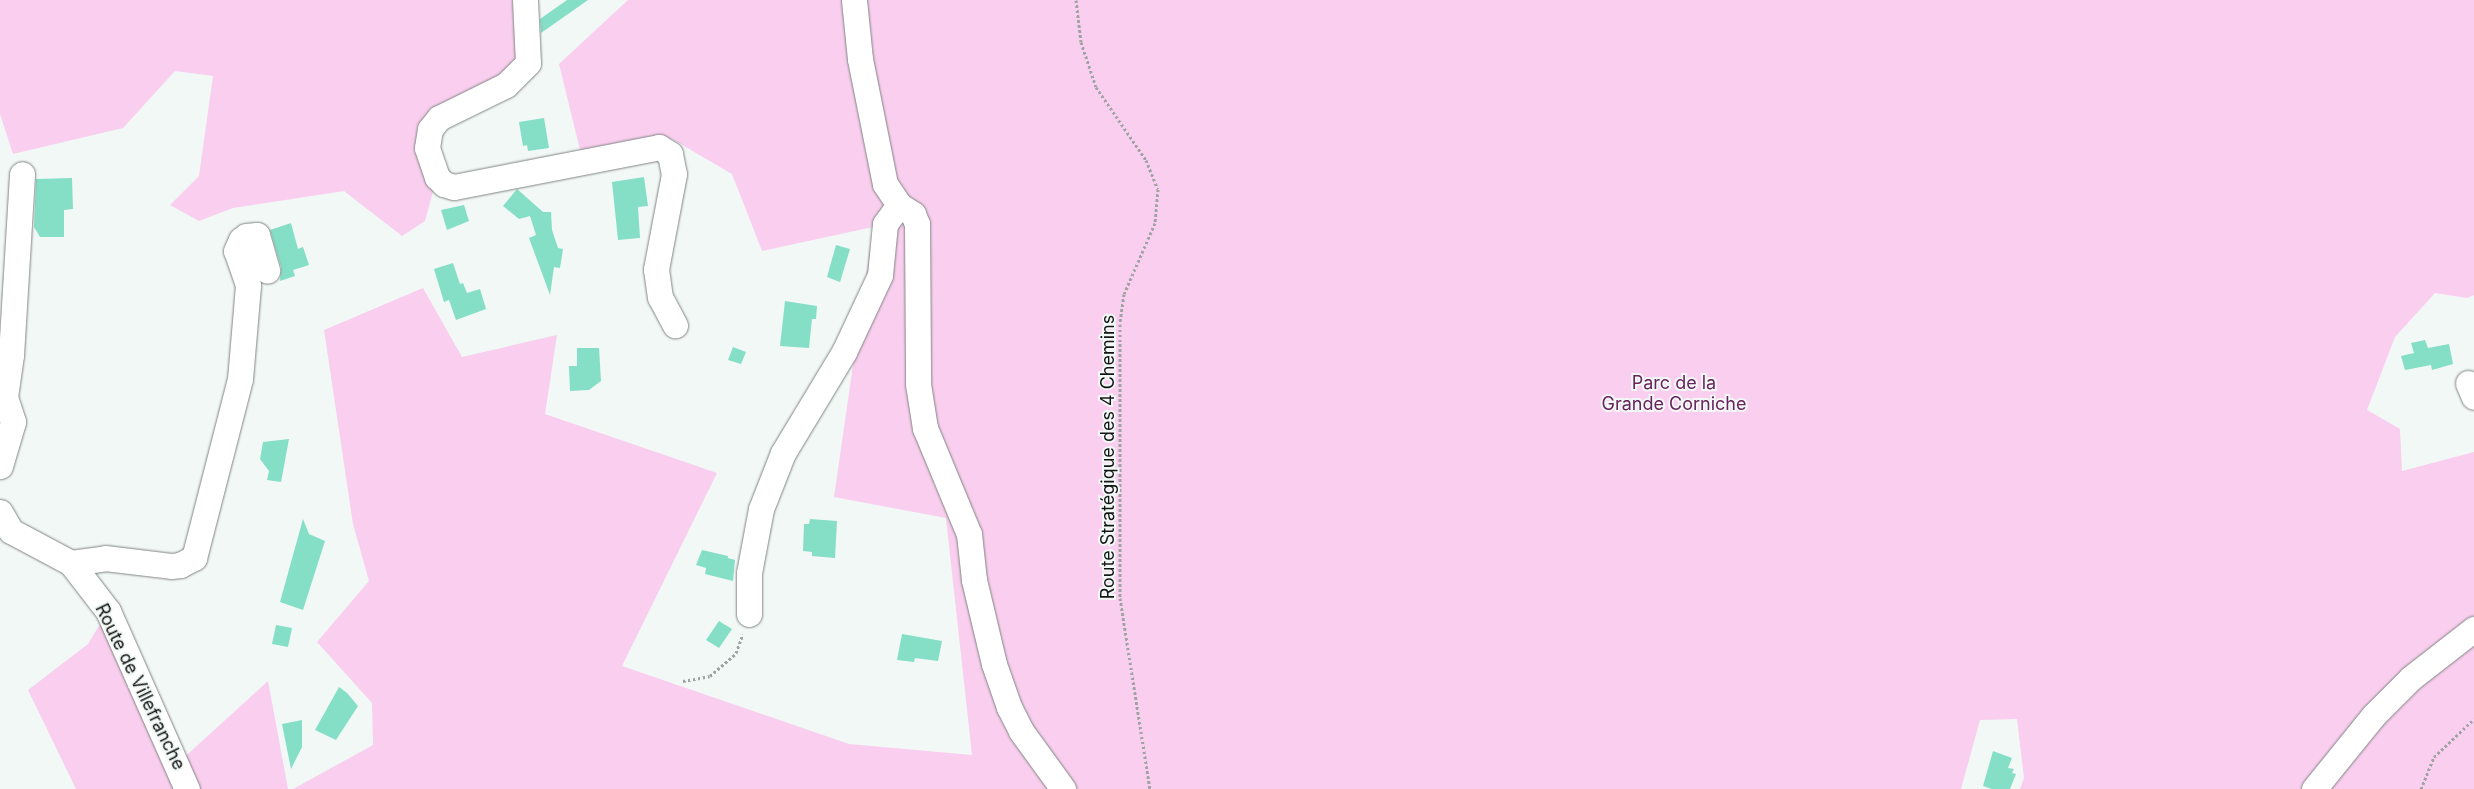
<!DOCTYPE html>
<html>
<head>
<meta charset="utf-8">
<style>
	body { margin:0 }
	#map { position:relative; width:2474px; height:789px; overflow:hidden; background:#f2f8f6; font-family:Inter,sans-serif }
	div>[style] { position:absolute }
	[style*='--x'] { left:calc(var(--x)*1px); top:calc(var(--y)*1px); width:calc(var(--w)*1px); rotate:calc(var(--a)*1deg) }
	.green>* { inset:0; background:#f9ceee }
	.building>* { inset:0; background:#85dec6 }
	.path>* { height:3px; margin-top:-1.5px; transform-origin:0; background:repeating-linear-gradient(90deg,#9fa4a2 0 2.5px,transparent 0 5px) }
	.roads { filter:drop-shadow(0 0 1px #808584) drop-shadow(0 0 1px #808584) }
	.minor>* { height:25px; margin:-12.5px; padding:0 12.5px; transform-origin:12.5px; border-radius:12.5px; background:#fff }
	span { translate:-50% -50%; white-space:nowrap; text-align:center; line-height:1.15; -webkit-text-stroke:4px #f2f8f6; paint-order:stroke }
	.park-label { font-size:18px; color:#69235d }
	.street-label { font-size:18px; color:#141615 }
</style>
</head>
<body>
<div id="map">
	<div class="green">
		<div style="clip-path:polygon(0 0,525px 0,528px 63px,439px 118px,437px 177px,425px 221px,402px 236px,344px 191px,233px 208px,199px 221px,170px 205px,199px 176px,213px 76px,175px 71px,123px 128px,13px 154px,0 114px)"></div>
		<div style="clip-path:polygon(628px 0,2474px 0,2474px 295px,2467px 298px,2435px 293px,2395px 337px,2367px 410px,2400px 429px,2402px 471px,2474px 452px,2474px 789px,2020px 789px,2024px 778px,2017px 719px,1980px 720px,1961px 789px,293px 789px,373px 745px,372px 703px,317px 642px,369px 581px,353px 524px,324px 330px,423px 288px,462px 357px,557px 335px,545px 414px,717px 473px,622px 666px,849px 744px,972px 755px,946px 518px,834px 497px,873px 227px,762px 251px,732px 174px,672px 139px,582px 158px,559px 64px)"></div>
		<div style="clip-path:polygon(108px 611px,178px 763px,268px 681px,288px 789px,76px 789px,28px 690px,88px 644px)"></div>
	</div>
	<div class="building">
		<div style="clip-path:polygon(567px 0,588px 0,541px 33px,540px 19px)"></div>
		<div style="clip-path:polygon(544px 118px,549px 148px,528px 151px,527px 145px,523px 146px,519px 122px)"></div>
		<div style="clip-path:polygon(644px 177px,648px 206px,638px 207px,640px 238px,618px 240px,612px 182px)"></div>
		<div style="clip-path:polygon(72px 178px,73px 209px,64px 210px,64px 237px,40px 237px,34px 227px,36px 179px)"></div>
		<div style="clip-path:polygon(517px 189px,543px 212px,551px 212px,552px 230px,558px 248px,563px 249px,560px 268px,554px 267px,550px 295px,529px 238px,536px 235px,530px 216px,519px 219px,503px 206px)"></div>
		<div style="clip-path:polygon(464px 205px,469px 221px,447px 230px,441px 210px)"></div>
		<div style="clip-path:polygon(291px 223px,298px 249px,303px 247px,309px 265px,293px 270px,295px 276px,280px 281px,281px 267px,270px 230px)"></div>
		<div style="clip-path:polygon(836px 245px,850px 249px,840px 282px,827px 277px)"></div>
		<div style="clip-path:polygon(453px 263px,460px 284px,463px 283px,467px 293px,480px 289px,486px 309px,456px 320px,449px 300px,444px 302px,434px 269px)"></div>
		<div style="clip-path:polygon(785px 301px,817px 306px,816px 319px,812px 319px,809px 348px,780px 346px)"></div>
		<div style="clip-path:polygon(2425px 340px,2428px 348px,2449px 344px,2453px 364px,2432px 370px,2431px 365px,2405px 370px,2401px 356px,2414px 353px,2411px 343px)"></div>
		<div style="clip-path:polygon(733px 347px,746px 352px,741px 364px,728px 360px)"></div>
		<div style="clip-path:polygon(577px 348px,599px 348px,601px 381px,589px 390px,570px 391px,569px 366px,577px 366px)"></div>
		<div style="clip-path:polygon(289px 439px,281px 482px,267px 480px,269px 471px,260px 459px,263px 442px)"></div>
		<div style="clip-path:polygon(303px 519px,309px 534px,325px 541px,303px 610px,280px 602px)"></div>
		<div style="clip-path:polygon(810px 519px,837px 521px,835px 558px,812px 556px,812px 552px,803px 551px,804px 524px,809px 524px)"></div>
		<div style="clip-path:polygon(702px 550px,728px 556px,728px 558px,735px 560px,733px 581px,705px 574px,706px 568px,696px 565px)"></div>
		<div style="clip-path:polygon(719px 621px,732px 629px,719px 648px,706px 640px)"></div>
		<div style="clip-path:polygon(276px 625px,292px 628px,288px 647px,272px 644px)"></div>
		<div style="clip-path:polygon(902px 634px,942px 641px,938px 661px,915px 658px,914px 662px,897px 660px)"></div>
		<div style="clip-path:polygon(339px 687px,347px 693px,358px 706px,336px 740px,315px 730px)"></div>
		<div style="clip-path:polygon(302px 720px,302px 747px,291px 769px,282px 724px)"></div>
		<div style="clip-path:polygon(1993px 751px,2012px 758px,2008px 768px,2014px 769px,2012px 773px,2016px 774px,2010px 789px,1992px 789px,1983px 786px)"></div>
	</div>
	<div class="path">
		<div style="--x:1076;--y:0;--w:42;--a:83.2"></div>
		<div style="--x:1081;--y:42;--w:47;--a:71.6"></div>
		<div style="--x:1096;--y:87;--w:88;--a:55.6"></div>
		<div style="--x:1146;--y:160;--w:31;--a:68"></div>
		<div style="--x:1158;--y:189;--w:34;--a:95"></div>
		<div style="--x:1155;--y:223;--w:77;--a:113.6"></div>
		<div style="--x:1124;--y:294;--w:30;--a:98"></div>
		<div style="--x:1120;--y:324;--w:274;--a:90"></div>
		<div style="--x:1120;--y:598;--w:193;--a:81.1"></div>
		<div style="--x:683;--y:681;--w:27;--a:-10"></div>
		<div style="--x:710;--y:676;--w:35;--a:-41"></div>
		<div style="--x:736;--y:653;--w:20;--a:-70"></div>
		<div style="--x:2421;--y:789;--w:35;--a:-68"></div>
		<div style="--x:2434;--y:757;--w:55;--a:-43.5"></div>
	</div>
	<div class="roads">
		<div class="minor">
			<div style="--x:525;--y:0;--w:63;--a:87.3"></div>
			<div style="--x:528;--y:63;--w:31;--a:135"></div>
			<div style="--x:506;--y:85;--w:75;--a:153.8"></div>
			<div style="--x:439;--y:118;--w:14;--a:129"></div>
			<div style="--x:430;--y:129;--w:19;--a:99"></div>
			<div style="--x:427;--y:148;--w:31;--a:71"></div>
			<div style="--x:437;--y:177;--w:10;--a:45"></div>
			<div style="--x:444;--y:184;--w:10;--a:17"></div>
			<div style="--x:454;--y:187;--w:209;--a:-11"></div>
			<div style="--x:659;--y:147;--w:13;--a:32"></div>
			<div style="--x:670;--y:154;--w:20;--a:79"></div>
			<div style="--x:674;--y:174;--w:97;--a:100.7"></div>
			<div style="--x:656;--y:269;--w:28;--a:82"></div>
			<div style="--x:660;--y:297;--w:32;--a:62"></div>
			<div style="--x:854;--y:0;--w:59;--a:84.2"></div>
			<div style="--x:860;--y:59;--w:127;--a:78.7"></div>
			<div style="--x:885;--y:184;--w:25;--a:56"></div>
			<div style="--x:899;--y:205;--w:17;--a:33"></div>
			<div style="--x:913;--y:214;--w:11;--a:68"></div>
			<div style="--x:917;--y:224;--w:160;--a:89.6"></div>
			<div style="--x:918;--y:384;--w:45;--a:81"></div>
			<div style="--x:925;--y:428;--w:115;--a:67.5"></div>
			<div style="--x:969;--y:534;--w:46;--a:83.8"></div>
			<div style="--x:974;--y:580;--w:86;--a:76.6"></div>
			<div style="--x:994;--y:664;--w:46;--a:70.8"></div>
			<div style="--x:1009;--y:707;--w:27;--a:63"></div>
			<div style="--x:1021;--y:731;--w:72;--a:54.1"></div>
			<div style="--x:2468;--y:383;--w:15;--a:67"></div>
			<div style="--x:0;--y:391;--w:8;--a:50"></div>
			<div style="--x:5;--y:397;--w:26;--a:72"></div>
			<div style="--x:13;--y:422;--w:46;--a:106.5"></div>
			<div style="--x:5;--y:397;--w:42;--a:-81.9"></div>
			<div style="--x:11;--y:355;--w:181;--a:-86.5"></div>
			<div style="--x:0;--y:512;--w:22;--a:60"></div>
			<div style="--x:11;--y:531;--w:68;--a:28.1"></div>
			<div style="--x:71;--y:563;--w:61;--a:52.4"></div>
			<div style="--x:108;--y:611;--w:195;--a:66.1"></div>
			<div style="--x:71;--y:563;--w:34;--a:-8"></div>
			<div style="--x:105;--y:558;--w:66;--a:6.9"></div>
			<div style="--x:171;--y:566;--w:9;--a:-6"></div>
			<div style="--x:180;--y:565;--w:16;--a:-27"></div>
			<div style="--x:194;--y:558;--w:185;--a:-75.6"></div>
			<div style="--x:240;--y:379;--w:94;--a:-85.1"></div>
			<div style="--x:248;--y:285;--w:36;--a:-109"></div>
			<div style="--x:236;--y:251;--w:12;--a:-66"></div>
			<div style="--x:241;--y:240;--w:6;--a:-39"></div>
			<div style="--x:246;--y:236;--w:11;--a:-5"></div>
			<div style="--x:257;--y:235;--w:37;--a:74"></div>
			<div style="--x:749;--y:614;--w:41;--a:-90"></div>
			<div style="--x:749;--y:573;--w:65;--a:-79.4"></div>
			<div style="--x:761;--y:509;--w:60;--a:-68.6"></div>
			<div style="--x:783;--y:453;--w:118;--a:-58.9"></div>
			<div style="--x:844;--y:352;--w:85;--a:-64.9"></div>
			<div style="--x:880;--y:275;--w:51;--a:-84.4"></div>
			<div style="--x:885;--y:224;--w:24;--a:-54"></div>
			<div style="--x:2314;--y:789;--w:95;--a:-51"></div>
			<div style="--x:2374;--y:715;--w:52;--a:-45"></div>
			<div style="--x:2411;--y:678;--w:80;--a:-37.9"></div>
		</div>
	</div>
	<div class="park-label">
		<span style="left:1674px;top:394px">Parc de la<br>Grande Corniche</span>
	</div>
	<div class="street-label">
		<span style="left:1108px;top:457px;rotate:-90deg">Route Stratégique des 4 Chemins</span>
		<span style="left:140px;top:687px;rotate:64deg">Route de Villefranche</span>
	</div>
</div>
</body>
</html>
